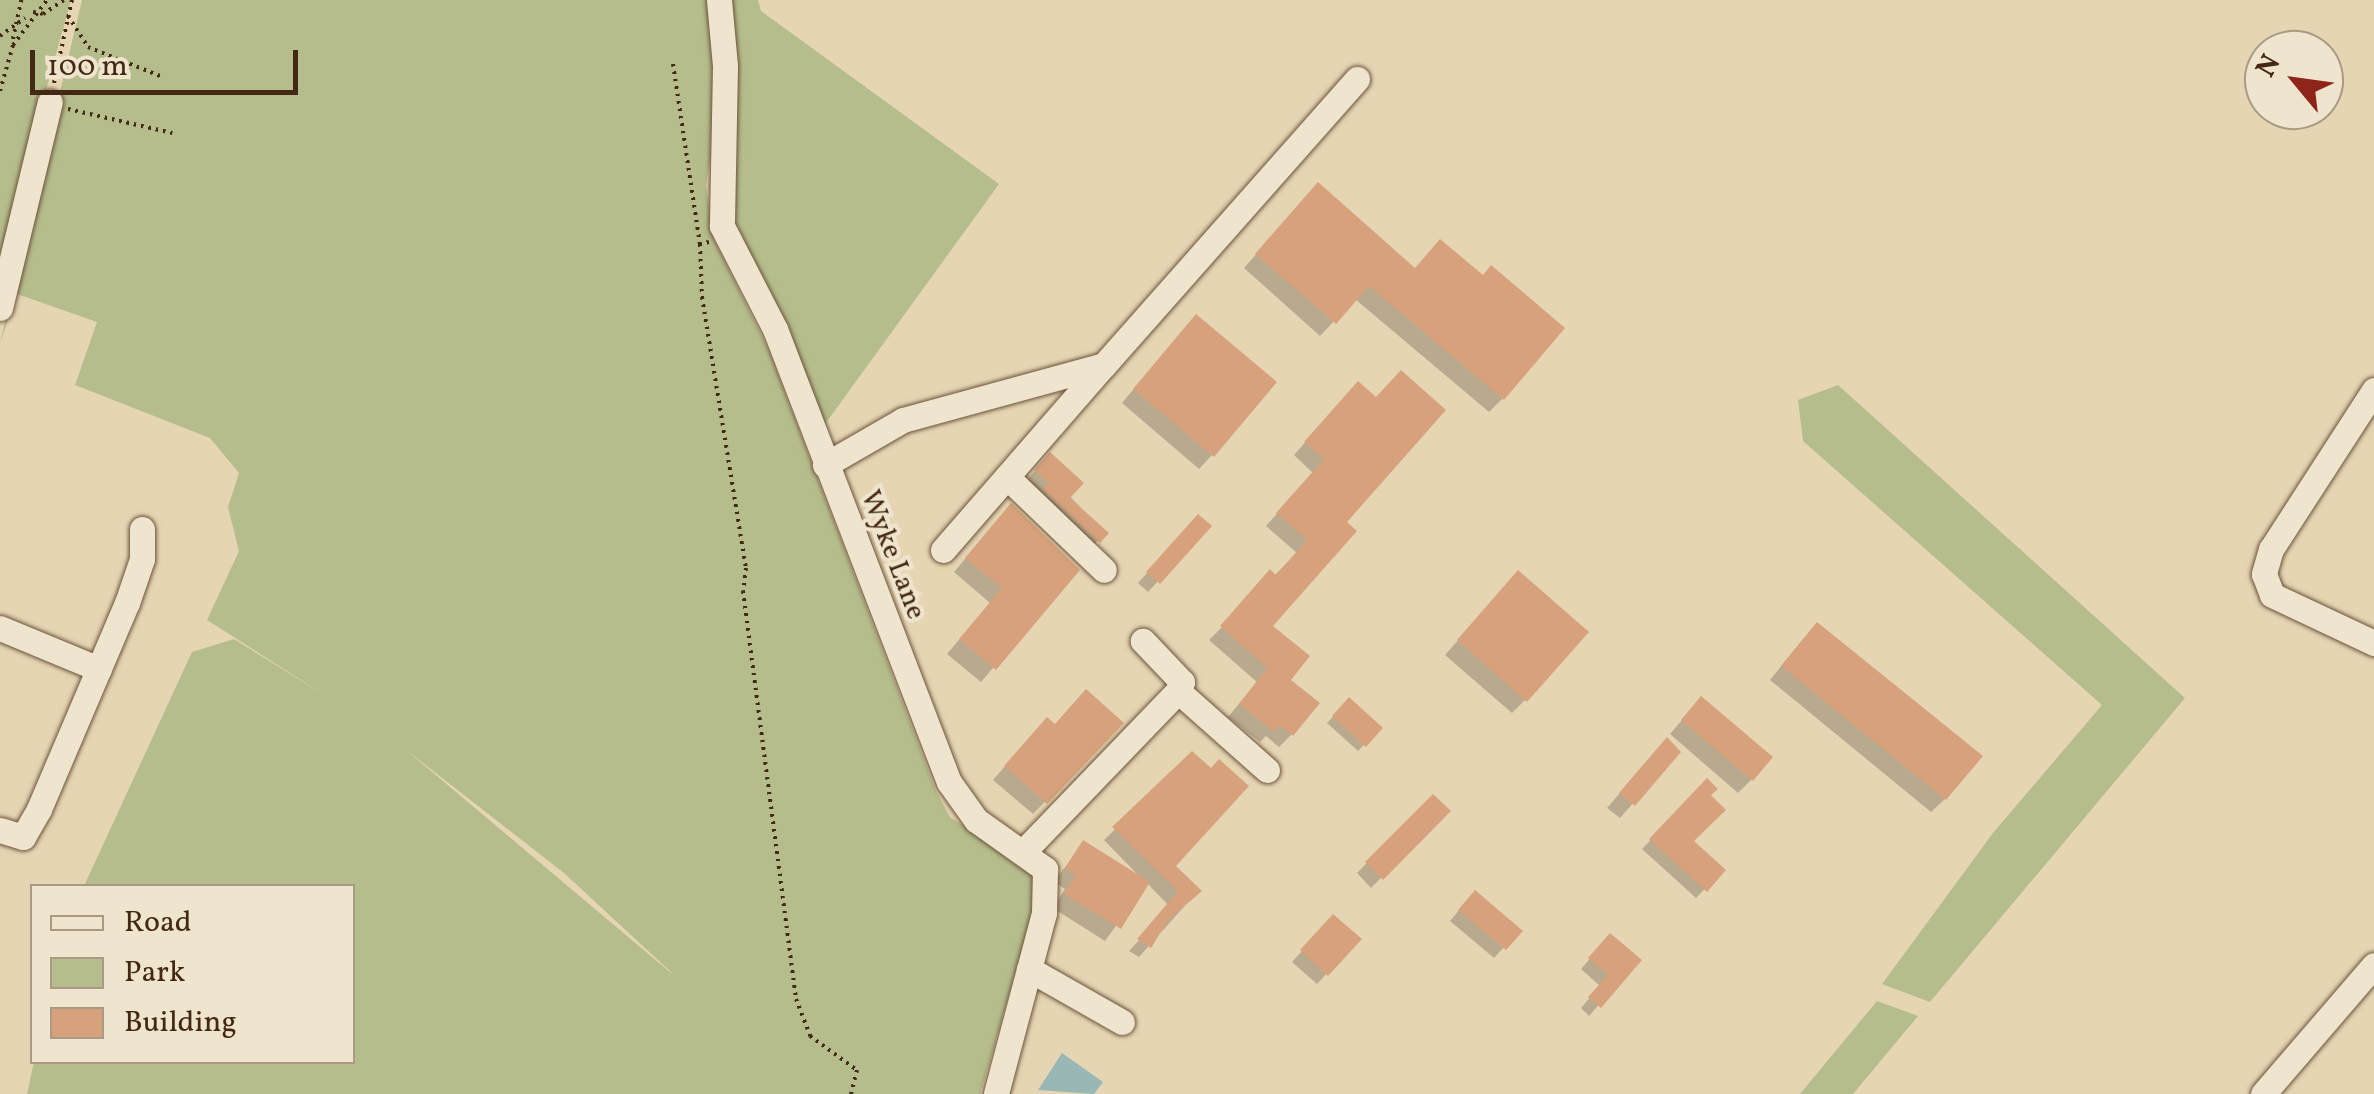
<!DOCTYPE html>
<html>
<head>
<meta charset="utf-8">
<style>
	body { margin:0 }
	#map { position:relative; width:2374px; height:1094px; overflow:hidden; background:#e6d5b3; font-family:Vollkorn,serif }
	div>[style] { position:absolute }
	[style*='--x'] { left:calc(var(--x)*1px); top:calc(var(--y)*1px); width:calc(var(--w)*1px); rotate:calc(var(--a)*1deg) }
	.green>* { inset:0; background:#b5bd8c }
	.water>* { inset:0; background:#99b7b5 }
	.shadow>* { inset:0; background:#0003 }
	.building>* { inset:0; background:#d7a27b }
	.path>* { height:4px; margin-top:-2px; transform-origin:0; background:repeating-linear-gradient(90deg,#432813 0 2.5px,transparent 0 7.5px) }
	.roads { filter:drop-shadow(0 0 2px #6c533b) drop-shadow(0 0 2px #6c533b) }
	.minor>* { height:25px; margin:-12.5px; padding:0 12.5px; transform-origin:12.5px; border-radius:12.5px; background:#efe4ce }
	span { translate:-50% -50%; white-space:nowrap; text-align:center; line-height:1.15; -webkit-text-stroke:8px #efe4ce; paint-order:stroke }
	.street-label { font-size:28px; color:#432813 }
	.legend { position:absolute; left:30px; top:884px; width:325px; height:180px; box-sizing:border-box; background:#efe4ce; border:2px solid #aa9983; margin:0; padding:12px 18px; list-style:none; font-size:30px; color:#432813 }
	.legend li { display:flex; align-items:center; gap:20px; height:50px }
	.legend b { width:50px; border:2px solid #aa9983 }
	.north { position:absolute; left:2244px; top:30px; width:100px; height:100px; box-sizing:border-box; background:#efe4ce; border:2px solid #aa9983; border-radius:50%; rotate:299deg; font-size:28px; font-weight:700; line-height:40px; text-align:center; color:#432813 }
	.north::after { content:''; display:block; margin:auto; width:35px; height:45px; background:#8f2418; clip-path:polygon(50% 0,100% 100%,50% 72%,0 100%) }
	.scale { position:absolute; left:30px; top:50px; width:268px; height:45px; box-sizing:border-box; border:5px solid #432813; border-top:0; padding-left:12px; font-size:30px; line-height:35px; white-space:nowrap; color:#432813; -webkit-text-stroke:8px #efe4ce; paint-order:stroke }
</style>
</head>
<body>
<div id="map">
	<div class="green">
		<div style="clip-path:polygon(0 0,71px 0,0 257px)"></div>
		<div style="clip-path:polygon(evenodd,82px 0,758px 0,761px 11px,999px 184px,815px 438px,722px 226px,722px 87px,706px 185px,714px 240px,769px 351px,936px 791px,950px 817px,1031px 870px,1036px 883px,1036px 902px,980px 1094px,27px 1094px,34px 1062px,352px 1062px,352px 886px,84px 886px,192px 652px,234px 639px,326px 696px,207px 620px,239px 551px,228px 507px,239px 473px,210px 438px,75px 385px,97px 322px,17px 294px,0 343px,82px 0,405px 749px,564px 873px,672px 973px,671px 973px,405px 749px)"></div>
		<div style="clip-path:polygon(1838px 385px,2185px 698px,1930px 1002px,1882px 984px,1993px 833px,2102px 705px,1803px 441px,1798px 400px)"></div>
		<div style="clip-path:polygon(1877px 1001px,1918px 1016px,1853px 1094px,1800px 1094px)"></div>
	</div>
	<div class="water">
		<div style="clip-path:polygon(1062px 1053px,1103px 1082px,1094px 1094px,1038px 1090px)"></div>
	</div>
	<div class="shadow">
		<div style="clip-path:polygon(1305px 199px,1414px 270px,1482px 278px,1503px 398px,1489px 412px,1355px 299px,1320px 336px,1244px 268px)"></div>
		<div style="clip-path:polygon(1183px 331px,1212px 455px,1199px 469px,1122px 403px)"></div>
		<div style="clip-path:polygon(1346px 397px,1343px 522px,1269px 626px,1288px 680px,1291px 735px,1279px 747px,1266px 736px,1260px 742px,1228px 717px,1257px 682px,1209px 640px,1297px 553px,1266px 526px,1313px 473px,1294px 455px)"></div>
		<div style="clip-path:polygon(1040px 465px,1105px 533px,1088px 551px,1026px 481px)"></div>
		<div style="clip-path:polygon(998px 520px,1077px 570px,981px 682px,947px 654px,990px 603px,954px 572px)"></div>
		<div style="clip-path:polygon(1189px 527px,1208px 527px,1148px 592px,1138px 583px)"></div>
		<div style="clip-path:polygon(1505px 587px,1525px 700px,1512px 713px,1445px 655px)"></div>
		<div style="clip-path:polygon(1804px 638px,1945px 799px,1931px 812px,1770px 680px)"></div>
		<div style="clip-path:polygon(1349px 700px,1380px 728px,1358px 751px,1327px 723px)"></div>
		<div style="clip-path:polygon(1688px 713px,1752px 779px,1738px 793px,1670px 734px)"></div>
		<div style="clip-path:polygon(1121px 724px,1033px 814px,993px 780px,1034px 733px)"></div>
		<div style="clip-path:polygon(1678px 752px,1620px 818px,1607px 808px,1654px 753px)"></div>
		<div style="clip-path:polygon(1193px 754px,1172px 866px,1198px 891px,1139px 957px,1129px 951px,1170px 907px,1147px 883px,1105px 941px,1053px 908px,1065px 889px,1054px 882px,1083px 843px,1138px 875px,1104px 840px)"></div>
		<div style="clip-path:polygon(1707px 781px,1691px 841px,1723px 870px,1696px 898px,1642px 849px)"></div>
		<div style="clip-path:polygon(1433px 797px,1447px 811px,1371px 888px,1357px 873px)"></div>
		<div style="clip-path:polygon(1465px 903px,1519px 931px,1494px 958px,1450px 921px)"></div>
		<div style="clip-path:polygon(1324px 927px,1358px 940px,1317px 984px,1292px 962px)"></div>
		<div style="clip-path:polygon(1601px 946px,1638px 960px,1589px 1016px,1581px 1008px,1600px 986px,1581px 969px)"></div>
	</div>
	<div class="building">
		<div style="clip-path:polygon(1318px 182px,1415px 268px,1440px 239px,1483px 275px,1491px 265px,1565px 328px,1504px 400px,1369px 286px,1336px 324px,1255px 254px)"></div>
		<div style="clip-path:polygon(1196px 314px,1277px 382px,1214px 457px,1133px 389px)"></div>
		<div style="clip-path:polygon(1401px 370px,1446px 410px,1347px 522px,1357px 531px,1273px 626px,1310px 656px,1291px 680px,1320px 703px,1293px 736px,1280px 725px,1274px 732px,1239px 704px,1267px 668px,1220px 626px,1270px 569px,1276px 575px,1307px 540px,1276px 513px,1324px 459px,1304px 442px,1358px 381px,1376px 397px)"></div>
		<div style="clip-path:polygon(1050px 452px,1084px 483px,1070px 498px,1109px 533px,1100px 543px,1043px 489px,1049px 483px,1034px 470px)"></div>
		<div style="clip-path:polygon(1011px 503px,1080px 570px,996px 670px,959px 639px,1002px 588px,965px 558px)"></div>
		<div style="clip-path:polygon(1198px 514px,1212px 526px,1160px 584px,1146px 572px)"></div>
		<div style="clip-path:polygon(1518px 570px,1589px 632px,1527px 702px,1457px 640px)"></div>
		<div style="clip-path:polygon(1817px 622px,1983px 756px,1946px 800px,1781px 666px)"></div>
		<div style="clip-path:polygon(1086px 689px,1124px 723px,1047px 804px,1004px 766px,1047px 717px,1055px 724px)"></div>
		<div style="clip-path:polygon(1701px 696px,1773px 757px,1753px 781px,1681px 720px)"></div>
		<div style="clip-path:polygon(1349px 697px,1383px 728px,1366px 747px,1332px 716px)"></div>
		<div style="clip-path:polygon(1667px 737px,1681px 752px,1635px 806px,1619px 793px)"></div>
		<div style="clip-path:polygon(1192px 751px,1211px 768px,1219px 759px,1249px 786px,1176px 866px,1202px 891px,1168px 920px,1151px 948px,1137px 939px,1178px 891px,1112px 827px)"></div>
		<div style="clip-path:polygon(1707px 778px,1718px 789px,1711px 795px,1726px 810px,1694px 841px,1726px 870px,1707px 892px,1649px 839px)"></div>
		<div style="clip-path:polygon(1433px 794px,1451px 811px,1383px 880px,1365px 862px)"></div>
		<div style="clip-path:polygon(1083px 840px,1150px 882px,1121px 929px,1064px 894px,1076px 875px,1065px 868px)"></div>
		<div style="clip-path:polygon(1475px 890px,1523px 931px,1506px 950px,1458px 910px)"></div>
		<div style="clip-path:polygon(1333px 914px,1362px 939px,1328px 976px,1300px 950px)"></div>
		<div style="clip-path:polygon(1610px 933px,1642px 960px,1601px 1008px,1588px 997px,1608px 975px,1588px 958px)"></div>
	</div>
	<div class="path">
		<div style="--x:33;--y:12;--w:10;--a:11"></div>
		<div style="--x:43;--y:14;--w:25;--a:-34"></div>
		<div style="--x:68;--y:16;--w:37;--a:57"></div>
		<div style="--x:88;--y:47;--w:78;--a:21.9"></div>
		<div style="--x:0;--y:36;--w:31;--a:-36"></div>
		<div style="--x:13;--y:39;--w:40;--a:-78"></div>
		<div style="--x:673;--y:64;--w:182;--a:81.5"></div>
		<div style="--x:54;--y:83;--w:85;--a:-77.8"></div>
		<div style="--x:0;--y:91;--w:48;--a:-74.2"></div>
		<div style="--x:13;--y:45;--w:56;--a:-52.9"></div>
		<div style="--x:68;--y:109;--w:107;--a:13"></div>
		<div style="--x:709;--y:242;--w:9;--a:167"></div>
		<div style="--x:700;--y:244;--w:53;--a:87.8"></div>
		<div style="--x:702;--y:297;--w:275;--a:80.8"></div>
		<div style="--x:746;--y:568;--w:23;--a:97"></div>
		<div style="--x:743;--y:591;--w:411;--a:82.6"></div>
		<div style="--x:796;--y:999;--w:40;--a:69"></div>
		<div style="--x:810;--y:1036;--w:58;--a:35.9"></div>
		<div style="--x:857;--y:1070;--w:25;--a:104"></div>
	</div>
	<div class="roads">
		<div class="minor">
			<div style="--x:719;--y:0;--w:66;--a:84.8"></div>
			<div style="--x:725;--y:66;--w:160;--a:91.1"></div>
			<div style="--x:722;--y:226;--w:116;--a:62.8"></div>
			<div style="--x:775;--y:329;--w:485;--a:69"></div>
			<div style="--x:949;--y:782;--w:47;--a:54.6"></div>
			<div style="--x:976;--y:820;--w:85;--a:35.4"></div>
			<div style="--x:1045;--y:869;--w:44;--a:91.3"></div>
			<div style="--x:1044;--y:913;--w:187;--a:104.9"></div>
			<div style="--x:0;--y:308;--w:212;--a:-76.4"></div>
			<div style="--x:2374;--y:390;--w:189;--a:122.9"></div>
			<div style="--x:2271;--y:549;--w:26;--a:106"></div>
			<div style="--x:2264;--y:574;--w:22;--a:69"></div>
			<div style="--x:2272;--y:595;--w:113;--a:25.2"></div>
			<div style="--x:825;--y:465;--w:90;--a:-30"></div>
			<div style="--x:903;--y:420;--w:208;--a:-15.3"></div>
			<div style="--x:1104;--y:365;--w:382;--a:-48.5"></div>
			<div style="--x:1007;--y:477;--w:134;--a:43.8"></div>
			<div style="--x:943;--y:550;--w:245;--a:-49"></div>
			<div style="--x:0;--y:628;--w:107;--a:22.5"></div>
			<div style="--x:1178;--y:691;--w:119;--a:41.6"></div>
			<div style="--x:0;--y:830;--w:24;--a:17"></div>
			<div style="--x:23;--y:837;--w:32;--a:-60"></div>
			<div style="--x:39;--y:809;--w:224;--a:-66.9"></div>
			<div style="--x:127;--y:603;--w:46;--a:-71.2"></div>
			<div style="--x:142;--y:559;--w:30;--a:-90"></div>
			<div style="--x:1024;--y:851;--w:222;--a:-46.1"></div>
			<div style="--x:1178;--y:691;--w:10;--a:-66"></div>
			<div style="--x:1182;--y:682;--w:57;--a:-133.6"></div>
			<div style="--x:1029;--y:969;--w:107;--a:29.7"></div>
			<div style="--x:2263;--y:1094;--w:170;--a:-49.3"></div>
		</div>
	</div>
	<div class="street-label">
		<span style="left:892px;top:555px;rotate:69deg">Wyke Lane</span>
	</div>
	<ul class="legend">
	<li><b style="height:12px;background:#efe4ce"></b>Road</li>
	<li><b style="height:28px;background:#b5bd8c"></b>Park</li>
	<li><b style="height:28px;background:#d7a27b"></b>Building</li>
	</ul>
	<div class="north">N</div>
	<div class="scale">100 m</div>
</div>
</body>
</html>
